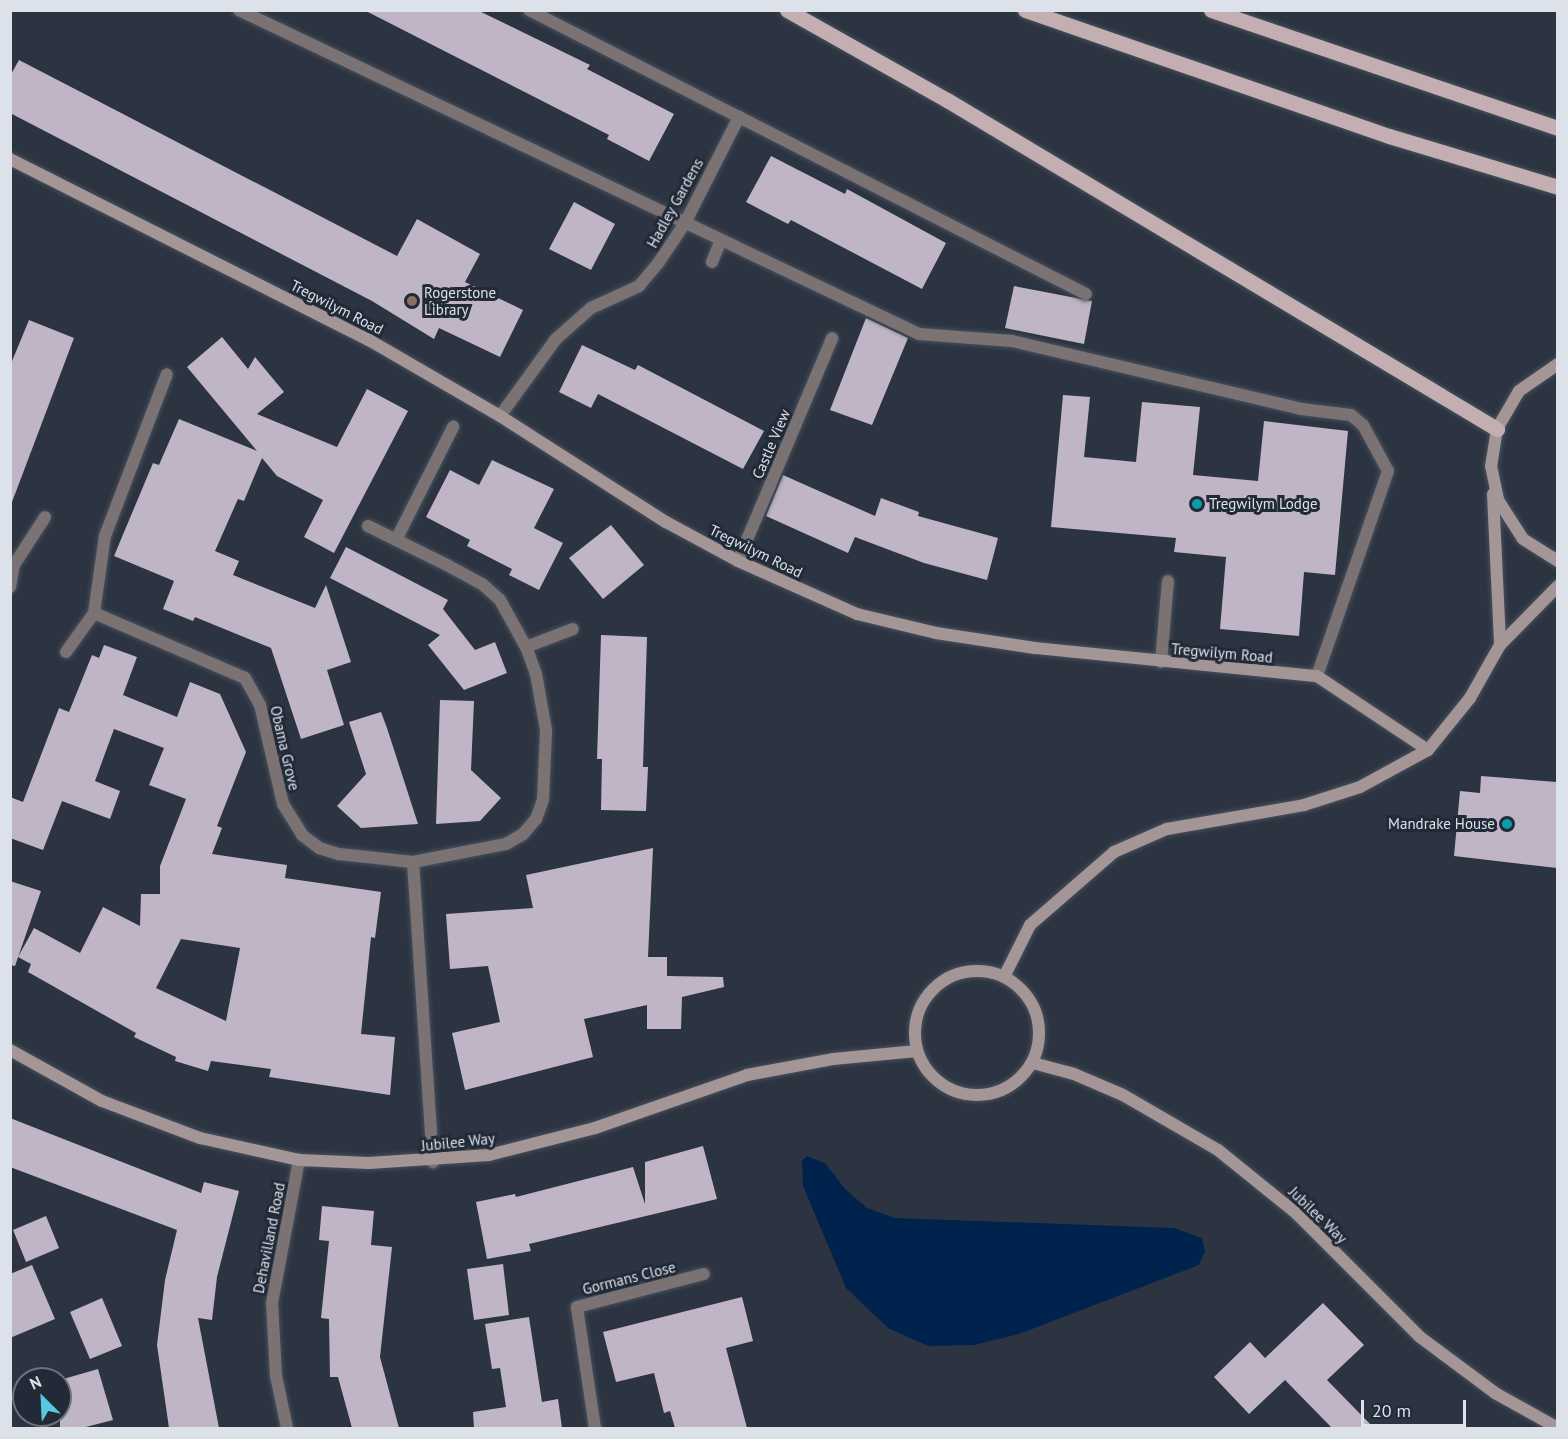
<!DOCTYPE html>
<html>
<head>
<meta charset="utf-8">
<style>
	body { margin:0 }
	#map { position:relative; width:1568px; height:1439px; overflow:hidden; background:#2c3441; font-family:"PT Sans",sans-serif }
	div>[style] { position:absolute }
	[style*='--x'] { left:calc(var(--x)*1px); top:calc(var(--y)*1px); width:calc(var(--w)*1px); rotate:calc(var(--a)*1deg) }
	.water>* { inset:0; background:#00234d }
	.building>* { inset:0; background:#c0b5c6 }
	.roads { filter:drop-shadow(0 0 2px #48505c) drop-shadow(0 0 2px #48505c) }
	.lane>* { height:12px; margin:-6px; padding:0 6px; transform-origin:6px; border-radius:6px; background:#7b7273 }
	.street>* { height:12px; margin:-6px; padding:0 6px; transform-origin:6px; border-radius:6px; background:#7b7273 }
	.secondary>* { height:12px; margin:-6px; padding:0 6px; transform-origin:6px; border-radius:6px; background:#a49597 }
	.secondary>.ring { margin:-6px; padding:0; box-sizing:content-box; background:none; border:12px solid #a49597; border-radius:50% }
	.primary>* { height:15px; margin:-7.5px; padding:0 7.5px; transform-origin:7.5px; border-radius:7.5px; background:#c3afb2 }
	.dots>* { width:16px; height:16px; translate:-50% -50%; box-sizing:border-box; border:3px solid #222a37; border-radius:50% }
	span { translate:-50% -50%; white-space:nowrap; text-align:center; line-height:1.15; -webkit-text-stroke:6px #222a37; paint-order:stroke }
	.street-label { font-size:15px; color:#dce1ea }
	.poi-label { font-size:15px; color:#dce1ea }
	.left { translate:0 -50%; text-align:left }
	.right { translate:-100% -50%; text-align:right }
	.frame { position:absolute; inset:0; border:12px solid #dce1ea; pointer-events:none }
	.north { position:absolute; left:12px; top:1367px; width:60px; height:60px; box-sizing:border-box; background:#222a37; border:2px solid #6c737f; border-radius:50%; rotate:336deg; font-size:16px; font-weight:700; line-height:24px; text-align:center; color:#dce1ea }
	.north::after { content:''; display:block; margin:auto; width:21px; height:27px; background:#56c9e1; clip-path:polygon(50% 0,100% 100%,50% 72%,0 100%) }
	.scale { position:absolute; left:1361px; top:1400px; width:105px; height:27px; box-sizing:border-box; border:3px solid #dce1ea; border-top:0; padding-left:8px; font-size:18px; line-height:21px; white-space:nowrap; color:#dce1ea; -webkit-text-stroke:4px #222a37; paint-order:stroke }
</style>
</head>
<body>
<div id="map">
	<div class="water">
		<div style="clip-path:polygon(807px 1156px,825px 1163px,845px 1189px,867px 1208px,895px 1218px,1174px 1228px,1202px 1238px,1205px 1252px,1199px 1265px,1019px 1334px,974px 1345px,928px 1346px,888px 1328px,846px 1288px,803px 1186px,802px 1161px)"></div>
	</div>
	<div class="building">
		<div style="clip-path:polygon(364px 10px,477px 10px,590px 65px,587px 69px,674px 114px,649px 161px,607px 139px,609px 135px)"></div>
		<div style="clip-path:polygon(19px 60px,397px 256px,417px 219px,480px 254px,465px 282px,523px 310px,500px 357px,439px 328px,434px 339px,372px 301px,10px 113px,10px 76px)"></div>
		<div style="clip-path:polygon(771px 156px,845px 194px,847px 189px,946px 243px,922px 289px,791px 220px,788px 224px,746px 202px)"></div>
		<div style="clip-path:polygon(574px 202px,615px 224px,591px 270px,549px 249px)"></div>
		<div style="clip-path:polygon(1014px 286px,1092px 301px,1084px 344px,1005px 328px)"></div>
		<div style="clip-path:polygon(866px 318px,908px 338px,872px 425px,830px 410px)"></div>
		<div style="clip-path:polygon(29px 320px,74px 338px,12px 502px,10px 366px)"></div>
		<div style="clip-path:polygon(222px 337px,248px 369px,255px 357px,284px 392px,257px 414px,337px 447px,367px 389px,408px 411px,334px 553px,304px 537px,323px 500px,277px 476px,262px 458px,244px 501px,238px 499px,215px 551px,239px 561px,233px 575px,315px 608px,326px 585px,351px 662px,327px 670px,344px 725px,301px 739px,271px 648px,195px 617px,193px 621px,163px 609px,174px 581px,114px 556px,153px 463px,159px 465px,179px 419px,257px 451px,187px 367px)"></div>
		<div style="clip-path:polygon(582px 345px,635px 370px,638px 365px,764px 431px,743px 469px,598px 394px,591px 408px,559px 392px)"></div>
		<div style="clip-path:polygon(1063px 395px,1090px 397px,1084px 457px,1136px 462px,1142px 402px,1200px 407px,1193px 475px,1258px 481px,1264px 421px,1348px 431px,1335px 575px,1304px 572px,1299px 636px,1220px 629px,1226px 557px,1174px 552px,1176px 538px,1051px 527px)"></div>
		<div style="clip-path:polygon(492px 460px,554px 489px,534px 528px,563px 543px,539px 590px,509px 575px,512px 569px,467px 546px,470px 540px,426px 517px,450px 470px,479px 485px)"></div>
		<div style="clip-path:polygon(783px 475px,875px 516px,881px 498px,919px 512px,918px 516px,998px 538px,987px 580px,924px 563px,855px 537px,848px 553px,766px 516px)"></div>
		<div style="clip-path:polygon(611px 525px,644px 565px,603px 599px,569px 558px)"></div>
		<div style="clip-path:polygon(346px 547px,448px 600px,443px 609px,475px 650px,495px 642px,507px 673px,464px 690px,428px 645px,440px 635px,330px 578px)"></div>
		<div style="clip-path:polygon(601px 635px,647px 637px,643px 767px,648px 767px,646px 811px,601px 810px,602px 759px,597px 759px)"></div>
		<div style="clip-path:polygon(evenodd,104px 645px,137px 657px,123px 695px,177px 717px,190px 682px,220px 694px,246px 752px,217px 826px,222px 828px,212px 854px,287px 865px,285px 878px,381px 892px,375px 938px,371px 937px,361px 1034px,395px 1037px,390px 1095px,269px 1077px,271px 1069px,211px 1061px,208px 1071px,175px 1061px,176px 1057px,134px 1037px,136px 1033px,28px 972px,31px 964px,18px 957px,34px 928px,80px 953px,103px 907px,140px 926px,141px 894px,160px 894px,160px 866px,186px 799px,149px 785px,164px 748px,114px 729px,95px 781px,120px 791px,110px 819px,62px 801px,43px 850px,10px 838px,10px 797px,23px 802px,59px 708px,69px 712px,92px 655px,99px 658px,104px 645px,181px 939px,240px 948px,226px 1021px,156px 988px,181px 939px)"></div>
		<div style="clip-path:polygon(440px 700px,474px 701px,471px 770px,501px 798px,480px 821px,436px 824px)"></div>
		<div style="clip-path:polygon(381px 712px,387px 728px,418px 824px,361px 828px,337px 806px,366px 774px,349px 722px)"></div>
		<div style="clip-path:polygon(1481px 776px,1557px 782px,1557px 868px,1454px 856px,1460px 791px,1480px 793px)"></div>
		<div style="clip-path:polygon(653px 848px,648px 957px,667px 957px,667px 976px,723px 977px,724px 987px,682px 997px,681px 1029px,647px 1029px,647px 1005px,584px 1019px,593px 1057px,465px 1090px,452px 1033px,500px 1022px,488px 966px,450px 969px,446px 914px,533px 908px,526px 875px)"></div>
		<div style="clip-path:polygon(10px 881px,41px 891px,15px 966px,10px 965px)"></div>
		<div style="clip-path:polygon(10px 1118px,201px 1193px,204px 1182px,239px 1191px,217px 1277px,212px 1320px,198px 1318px,219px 1428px,169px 1428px,157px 1345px,165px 1280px,177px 1230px,10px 1167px)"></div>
		<div style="clip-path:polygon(703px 1146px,717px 1199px,529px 1244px,531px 1251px,487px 1259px,476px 1202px,515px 1194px,516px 1197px,633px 1167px,645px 1204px,645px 1162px)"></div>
		<div style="clip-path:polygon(322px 1206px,374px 1211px,371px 1245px,392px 1247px,380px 1357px,399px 1428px,352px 1428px,338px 1377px,330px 1377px,329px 1319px,321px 1318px,329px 1241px,319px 1240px)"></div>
		<div style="clip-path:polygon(46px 1216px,59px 1248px,26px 1262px,13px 1230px)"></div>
		<div style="clip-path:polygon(503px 1264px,509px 1315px,474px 1320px,467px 1269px)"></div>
		<div style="clip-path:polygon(32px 1265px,55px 1319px,10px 1338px,10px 1274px)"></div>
		<div style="clip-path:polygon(742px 1297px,753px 1341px,726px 1348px,747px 1428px,675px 1428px,670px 1411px,664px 1413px,654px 1373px,616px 1382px,603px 1332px)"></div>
		<div style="clip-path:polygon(102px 1298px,122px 1346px,90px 1359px,70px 1312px)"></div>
		<div style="clip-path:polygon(1323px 1303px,1364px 1345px,1327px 1380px,1374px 1428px,1332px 1428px,1285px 1380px,1249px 1414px,1214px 1377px,1250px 1342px,1265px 1358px)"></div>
		<div style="clip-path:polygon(529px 1317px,542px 1402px,558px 1399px,562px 1428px,474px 1428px,473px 1412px,506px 1407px,500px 1368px,492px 1369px,485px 1324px)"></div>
		<div style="clip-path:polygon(98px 1369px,113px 1420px,82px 1428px,60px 1428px,60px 1380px)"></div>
	</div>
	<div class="roads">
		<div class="lane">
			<div style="--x:239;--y:10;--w:753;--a:25.48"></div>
			<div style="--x:919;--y:334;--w:93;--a:4.3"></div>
			<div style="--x:1012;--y:341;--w:297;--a:13.2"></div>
			<div style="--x:1301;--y:409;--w:50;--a:6.8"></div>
			<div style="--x:1351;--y:415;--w:16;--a:40"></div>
			<div style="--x:1363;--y:425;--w:52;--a:61.5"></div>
			<div style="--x:1388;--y:471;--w:217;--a:109.1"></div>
			<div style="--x:712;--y:262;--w:24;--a:-68"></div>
			<div style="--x:368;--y:526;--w:86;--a:26.3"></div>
			<div style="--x:396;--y:540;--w:127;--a:-63.2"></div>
			<div style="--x:100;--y:571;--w:35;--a:-82"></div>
			<div style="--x:105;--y:536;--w:173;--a:-69.1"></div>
			<div style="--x:1161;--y:662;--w:81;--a:-85.1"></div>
		</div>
		<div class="street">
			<div style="--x:529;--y:10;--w:625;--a:27.02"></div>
			<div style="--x:500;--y:416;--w:95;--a:-54"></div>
			<div style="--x:556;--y:339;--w:47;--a:-41.5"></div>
			<div style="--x:591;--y:308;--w:53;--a:-24.6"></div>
			<div style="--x:639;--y:286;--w:31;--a:-50"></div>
			<div style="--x:659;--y:262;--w:47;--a:-56.3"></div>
			<div style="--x:685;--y:223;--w:119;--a:-63"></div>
			<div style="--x:738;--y:561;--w:242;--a:-67.1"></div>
			<div style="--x:10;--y:563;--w:4;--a:27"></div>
			<div style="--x:14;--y:565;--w:57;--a:-57.1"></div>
			<div style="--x:10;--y:587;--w:22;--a:-80"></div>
			<div style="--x:94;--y:613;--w:164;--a:23.3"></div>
			<div style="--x:245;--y:678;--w:31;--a:61"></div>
			<div style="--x:260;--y:705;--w:102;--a:76.9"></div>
			<div style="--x:283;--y:804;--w:36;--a:58"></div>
			<div style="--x:302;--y:835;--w:21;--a:37"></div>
			<div style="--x:319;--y:848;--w:21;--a:17"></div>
			<div style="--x:339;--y:854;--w:74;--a:6.2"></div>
			<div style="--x:413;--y:862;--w:95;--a:-11"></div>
			<div style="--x:506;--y:844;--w:20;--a:-30"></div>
			<div style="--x:523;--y:834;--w:20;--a:-49"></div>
			<div style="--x:536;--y:819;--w:20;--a:-70"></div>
			<div style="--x:543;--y:800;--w:70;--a:-87.5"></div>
			<div style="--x:546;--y:730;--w:57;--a:-100.1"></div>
			<div style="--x:536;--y:674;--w:29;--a:-110"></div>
			<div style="--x:526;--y:647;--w:54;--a:-119"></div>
			<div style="--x:500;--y:600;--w:24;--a:-138"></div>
			<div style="--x:482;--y:584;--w:42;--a:-151.6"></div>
			<div style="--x:526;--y:647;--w:50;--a:-21"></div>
			<div style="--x:66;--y:652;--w:48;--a:-54.3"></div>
			<div style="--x:94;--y:613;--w:42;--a:-81.9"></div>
			<div style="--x:413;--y:862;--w:301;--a:86.2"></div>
			<div style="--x:287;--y:1428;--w:53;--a:-101.9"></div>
			<div style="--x:276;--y:1376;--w:73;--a:-93.1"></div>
			<div style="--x:272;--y:1303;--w:146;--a:-79.3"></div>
			<div style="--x:595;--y:1428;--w:122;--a:-98.5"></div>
			<div style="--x:577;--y:1307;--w:131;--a:-14.6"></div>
		</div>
		<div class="secondary">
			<div style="--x:10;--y:159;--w:402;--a:26.8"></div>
			<div style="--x:369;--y:340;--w:151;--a:30.1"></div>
			<div style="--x:500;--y:416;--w:197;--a:32.6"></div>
			<div style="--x:666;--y:522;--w:82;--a:28.4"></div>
			<div style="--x:738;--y:561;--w:130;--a:24"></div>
			<div style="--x:857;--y:614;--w:81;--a:13.5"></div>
			<div style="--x:936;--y:633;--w:100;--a:8.6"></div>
			<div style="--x:1035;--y:648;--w:283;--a:5.7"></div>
			<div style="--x:1317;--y:676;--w:133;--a:33.7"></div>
			<div style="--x:1558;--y:364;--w:47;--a:145.3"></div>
			<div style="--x:1519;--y:391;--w:44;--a:120.1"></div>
			<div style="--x:1497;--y:429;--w:37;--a:99"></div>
			<div style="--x:1491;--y:466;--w:35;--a:78"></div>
			<div style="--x:1498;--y:500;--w:46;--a:57.3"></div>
			<div style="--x:1523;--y:539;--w:41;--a:32.2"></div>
			<div style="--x:1493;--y:494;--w:151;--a:87.3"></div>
			<div class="ring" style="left:915px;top:971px;width:112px;height:112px"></div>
			<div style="--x:1004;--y:977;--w:58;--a:-63.4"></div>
			<div style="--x:1030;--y:925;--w:111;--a:-41"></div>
			<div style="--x:1114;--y:852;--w:58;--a:-23.5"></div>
			<div style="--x:1167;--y:829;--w:139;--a:-9.9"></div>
			<div style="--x:1304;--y:805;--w:59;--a:-17.8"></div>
			<div style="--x:1360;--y:787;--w:77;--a:-28.6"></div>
			<div style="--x:1428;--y:750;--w:67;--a:-51.1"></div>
			<div style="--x:1470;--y:698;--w:61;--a:-60.5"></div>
			<div style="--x:1500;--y:645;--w:83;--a:-45.5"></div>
			<div style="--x:10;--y:1050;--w:105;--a:29"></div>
			<div style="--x:102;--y:1101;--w:105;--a:20.7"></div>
			<div style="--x:200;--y:1138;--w:101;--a:12.5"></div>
			<div style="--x:299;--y:1160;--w:70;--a:2.5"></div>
			<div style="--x:369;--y:1163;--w:120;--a:-3.8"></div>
			<div style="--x:489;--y:1155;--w:109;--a:-14.3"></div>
			<div style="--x:595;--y:1128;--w:161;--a:-19.2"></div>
			<div style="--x:747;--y:1075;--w:87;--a:-10.5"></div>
			<div style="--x:833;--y:1059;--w:84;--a:-5.4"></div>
			<div style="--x:1033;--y:1063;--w:42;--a:15"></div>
			<div style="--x:1074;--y:1074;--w:53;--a:23.2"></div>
			<div style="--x:1123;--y:1095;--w:110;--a:30.1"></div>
			<div style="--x:1218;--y:1150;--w:100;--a:38.9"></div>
			<div style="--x:1296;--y:1213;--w:175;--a:45"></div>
			<div style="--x:1420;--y:1337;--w:94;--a:36.7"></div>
			<div style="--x:1495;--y:1393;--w:72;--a:29.1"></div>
		</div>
		<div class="primary">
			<div style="--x:787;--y:10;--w:184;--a:29.4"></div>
			<div style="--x:947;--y:100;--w:641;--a:30.89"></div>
			<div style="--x:1025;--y:10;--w:385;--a:19.1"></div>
			<div style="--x:1389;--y:136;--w:177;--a:16.8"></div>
			<div style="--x:1211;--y:10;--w:367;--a:18.8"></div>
		</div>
	</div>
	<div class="dots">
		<div style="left:412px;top:301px;background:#8d6e63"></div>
		<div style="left:1197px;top:504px;background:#0f9aa8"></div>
		<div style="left:1507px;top:824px;background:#0f9aa8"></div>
	</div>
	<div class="street-label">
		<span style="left:675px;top:203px;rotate:-61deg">Hadley Gardens</span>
		<span style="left:337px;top:307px;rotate:27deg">Tregwilym Road</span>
		<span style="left:771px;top:444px;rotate:-67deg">Castle View</span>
		<span style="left:756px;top:551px;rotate:26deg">Tregwilym Road</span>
		<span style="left:1222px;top:653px;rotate:5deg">Tregwilym Road</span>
		<span style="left:285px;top:748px;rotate:77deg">Obama Grove</span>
		<span style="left:458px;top:1142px;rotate:-6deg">Jubilee Way</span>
		<span style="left:1318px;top:1215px;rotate:44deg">Jubilee Way</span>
		<span style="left:269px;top:1238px;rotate:-79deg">Dehavilland Road</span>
		<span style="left:629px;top:1278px;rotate:-14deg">Gormans Close</span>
	</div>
	<div class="poi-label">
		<span class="left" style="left:424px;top:301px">Rogerstone<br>Library</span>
		<span class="left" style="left:1209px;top:504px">Tregwilym Lodge</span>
		<span class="right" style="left:1495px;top:824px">Mandrake House</span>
	</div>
	<div class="frame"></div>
	<div class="north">N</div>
	<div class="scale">20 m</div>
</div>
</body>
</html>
